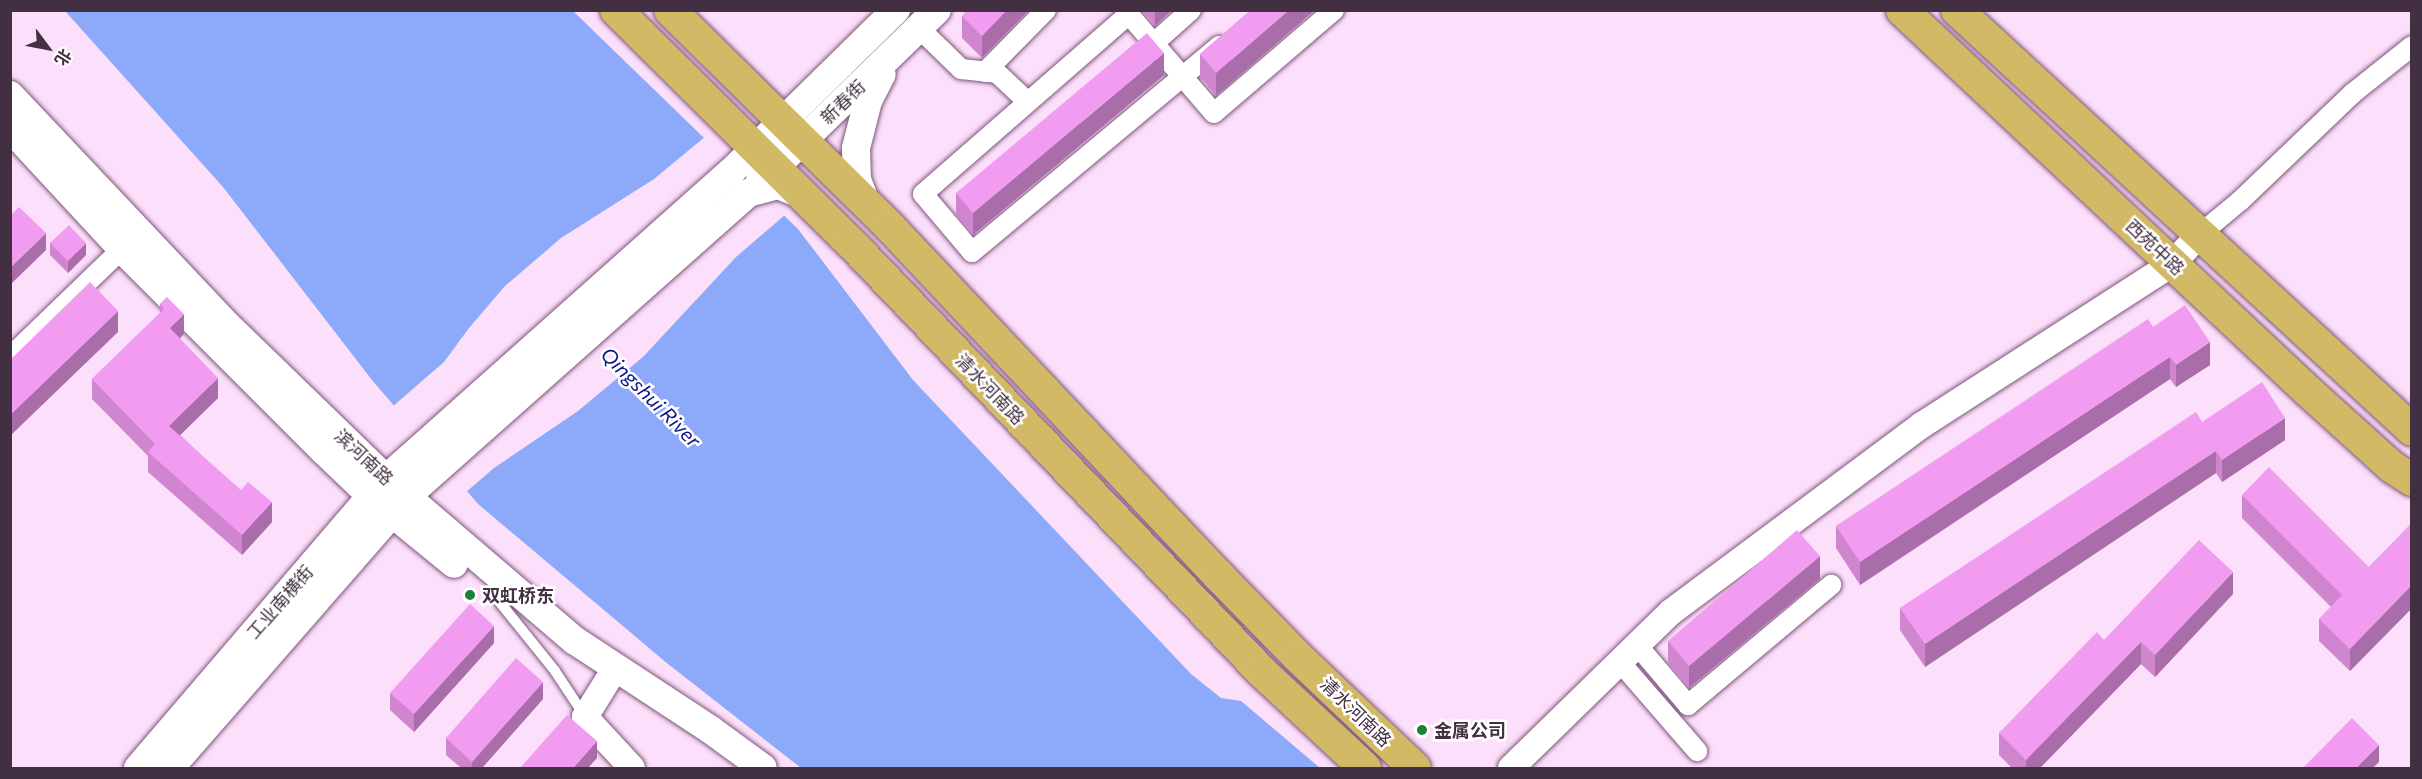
<!DOCTYPE html>
<html>
<head>
<meta charset="utf-8">
<style>
	body { margin:0 }
	#map { position:relative; width:2422px; height:779px; overflow:hidden; background:#fcdffa; font-family:Commissioner,"Noto Sans SC",sans-serif }
	div>[style] { position:absolute }
	[style*='--x'] { left:calc(var(--x)*1px); top:calc(var(--y)*1px); width:calc(var(--w)*1px); rotate:calc(var(--a)*1deg) }
	.water>* { inset:0; background:#8caaf9 }
	.pier>* { inset:0; background:#fcdffa }
	.roads { filter:drop-shadow(0 0 2px #7e557d) drop-shadow(0 0 2px #7e557d) }
	.service>* { height:10px; margin:-5px; padding:0 5px; transform-origin:5px; border-radius:5px; background:#fff }
	.minor>* { height:20px; margin:-10px; padding:0 10px; transform-origin:10px; border-radius:10px; background:#fff }
	.tertiary>* { height:26px; margin:-13px; padding:0 13px; transform-origin:13px; border-radius:13px; background:#fff }
	.secondary>* { height:28px; margin:-14px; padding:0 14px; transform-origin:14px; border-radius:14px; background:#fff }
	.primary>* { height:32px; margin:-16px; padding:0 16px; transform-origin:16px; border-radius:16px; background:#d2b966 }
	.wall>* { inset:0; background:#d086cf }
	.shaded-wall>* { inset:0; background:#a96da9 }
	.building>* { inset:0; background:#f29cf1 }
	.dots>* { width:16px; height:16px; translate:-50% -50%; box-sizing:border-box; border:3px solid #fff; border-radius:50% }
	span { translate:-50% -50%; white-space:nowrap; text-align:center; line-height:1.15; -webkit-text-stroke:5px #fff; paint-order:stroke }
	.street-label { font-size:18px; color:#422f41 }
	.poi-label { font-size:18px; color:#422f41; font-weight:700 }
	.left { translate:0 -50%; text-align:left }
	.water-label { font-size:20px; color:#0e1687; font-style:italic }
	.frame { position:absolute; inset:0; border:12px solid #422f41; pointer-events:none }
	.north { position:absolute; left:18px; top:18px; width:60px; height:60px; -webkit-text-stroke:4px #fff; paint-order:stroke; rotate:122deg; font-size:16px; font-weight:700; line-height:24px; text-align:center; color:#422f41 }
	.north::after { content:''; display:block; margin:auto; width:21px; height:27px; background:#422f41; clip-path:polygon(50% 0,100% 100%,50% 72%,0 100%) }
</style>
</head>
<body>
<div id="map">
	<div class="water">
		<div style="clip-path:polygon(65px 11px,573px 11px,798px 229px,913px 380px,1191px 674px,1221px 698px,1241px 701px,1320px 768px,801px 768px,668px 664px,478px 504px,372px 380px,223px 187px)"></div>
	</div>
	<div class="pier">
		<div style="clip-path:polygon(706px 136px,786px 214px,736px 257px,643px 357px,578px 411px,494px 468px,465px 493px,392px 407px,444px 362px,469px 328px,505px 286px,561px 238px,654px 179px)"></div>
	</div>
	<div class="roads">
		<div class="service">
			<div style="--x:498;--y:600;--w:91;--a:51.2"></div>
			<div style="--x:555;--y:671;--w:53;--a:56.6"></div>
		</div>
		<div class="minor">
			<div style="--x:1125;--y:10;--w:136;--a:49.2"></div>
			<div style="--x:1214;--y:113;--w:158;--a:-40.6"></div>
			<div style="--x:1128;--y:15;--w:272;--a:138.9"></div>
			<div style="--x:923;--y:194;--w:76;--a:49.8"></div>
			<div style="--x:972;--y:252;--w:322;--a:-39.8"></div>
			<div style="--x:919;--y:28;--w:59;--a:44.3"></div>
			<div style="--x:961;--y:69;--w:36;--a:6"></div>
			<div style="--x:997;--y:73;--w:42;--a:43.1"></div>
			<div style="--x:1153;--y:44;--w:51;--a:-41.8"></div>
			<div style="--x:985;--y:72;--w:87;--a:-45.5"></div>
			<div style="--x:2199;--y:235;--w:53;--a:-39.7"></div>
			<div style="--x:2240;--y:201;--w:156;--a:-43.7"></div>
			<div style="--x:2353;--y:93;--w:75;--a:-38.5"></div>
			<div style="--x:10;--y:357;--w:156;--a:-44"></div>
			<div style="--x:1637;--y:645;--w:79;--a:49.6"></div>
			<div style="--x:1688;--y:705;--w:187;--a:-40"></div>
			<div style="--x:1620;--y:662;--w:118;--a:49.1"></div>
		</div>
		<div class="tertiary">
			<div style="--x:616;--y:667;--w:59;--a:121.8"></div>
			<div style="--x:585;--y:717;--w:69;--a:47.3"></div>
			<div style="--x:1511;--y:768;--w:223;--a:-44.3"></div>
			<div style="--x:1671;--y:612;--w:313;--a:-36.7"></div>
			<div style="--x:1922;--y:425;--w:297;--a:-32.8"></div>
			<div style="--x:2172;--y:264;--w:40;--a:-47"></div>
		</div>
		<div class="secondary">
			<div style="--x:10;--y:95;--w:316;--a:46.7"></div>
			<div style="--x:227;--y:325;--w:221;--a:44.1"></div>
			<div style="--x:386;--y:479;--w:248;--a:40.6"></div>
			<div style="--x:574;--y:640;--w:164;--a:33.3"></div>
			<div style="--x:711;--y:730;--w:64;--a:36.2"></div>
			<div style="--x:10;--y:128;--w:165;--a:47.2"></div>
			<div style="--x:122;--y:249;--w:286;--a:45"></div>
			<div style="--x:324;--y:451;--w:65;--a:43.8"></div>
			<div style="--x:371;--y:496;--w:107;--a:39.3"></div>
			<div style="--x:759;--y:183;--w:248;--a:-44.2"></div>
			<div style="--x:866;--y:203;--w:26;--a:-111"></div>
			<div style="--x:857;--y:179;--w:31;--a:-92"></div>
			<div style="--x:856;--y:148;--w:49;--a:-75.7"></div>
			<div style="--x:868;--y:101;--w:30;--a:-63"></div>
			<div style="--x:138;--y:768;--w:381;--a:-49.4"></div>
			<div style="--x:386;--y:479;--w:460;--a:-41.7"></div>
			<div style="--x:730;--y:173;--w:233;--a:-44.5"></div>
			<div style="--x:170;--y:768;--w:361;--a:-48.9"></div>
			<div style="--x:407;--y:496;--w:456;--a:-41.6"></div>
			<div style="--x:748;--y:193;--w:31;--a:-15"></div>
			<div style="--x:778;--y:185;--w:27;--a:22"></div>
		</div>
		<div class="primary">
			<div style="--x:616;--y:10;--w:332;--a:44.8"></div>
			<div style="--x:852;--y:244;--w:593;--a:46.23"></div>
			<div style="--x:1262;--y:672;--w:141;--a:43"></div>
			<div style="--x:670;--y:10;--w:309;--a:44.6"></div>
			<div style="--x:890;--y:227;--w:480;--a:46.7"></div>
			<div style="--x:1219;--y:576;--w:113;--a:45.7"></div>
			<div style="--x:1298;--y:657;--w:161;--a:43.5"></div>
			<div style="--x:1902;--y:10;--w:558;--a:43.19"></div>
			<div style="--x:2309;--y:392;--w:112;--a:42.1"></div>
			<div style="--x:2392;--y:467;--w:24;--a:33"></div>
			<div style="--x:1957;--y:10;--w:619;--a:42.71"></div>
		</div>
	</div>
	<div class="wall">
		<div style="clip-path:polygon(1029px 10px,982px 58px,962px 38px,962px 16px)"></div>
		<div style="clip-path:polygon(1141px 10px,1172px 10px,1155px 26px)"></div>
		<div style="clip-path:polygon(1251px 10px,1216px 96px,1200px 77px,1200px 54px)"></div>
		<div style="clip-path:polygon(1164px 75px,973px 235px,956px 215px,956px 193px)"></div>
		<div style="clip-path:polygon(50px 243px,86px 255px,68px 273px,50px 255px)"></div>
		<div style="clip-path:polygon(167px 297px,184px 334px,180px 338px,218px 398px,180px 435px,272px 522px,242px 555px,148px 472px,148px 456px,92px 399px,92px 379px,160px 313px,160px 304px)"></div>
		<div style="clip-path:polygon(2153px 327px,2210px 365px,2176px 387px,2170px 379px,1860px 585px,1836px 548px,1836px 526px)"></div>
		<div style="clip-path:polygon(2202px 422px,2285px 440px,2222px 482px,2216px 473px,1925px 667px,1900px 630px,1900px 608px)"></div>
		<div style="clip-path:polygon(2242px 495px,2369px 567px,2412px 523px,2412px 608px,2350px 671px,2319px 641px,2319px 619px,2331px 607px,2242px 518px)"></div>
		<div style="clip-path:polygon(1820px 579px,1689px 688px,1668px 664px,1668px 641px)"></div>
		<div style="clip-path:polygon(2233px 594px,2155px 677px,2141px 664px,2040px 768px,2012px 768px,1999px 755px,1999px 733px,2104px 640px)"></div>
		<div style="clip-path:polygon(494px 643px,414px 732px,390px 710px,390px 693px)"></div>
		<div style="clip-path:polygon(2412px 691px,2412px 715px,2410px 714px,2410px 692px)"></div>
		<div style="clip-path:polygon(543px 699px,482px 768px,461px 768px,446px 755px,446px 738px)"></div>
	</div>
	<div class="shaded-wall">
		<div style="clip-path:polygon(1007px 10px,1029px 10px,982px 58px,982px 36px)"></div>
		<div style="clip-path:polygon(1155px 10px,1172px 10px,1155px 26px)"></div>
		<div style="clip-path:polygon(1289px 10px,1315px 10px,1216px 96px,1216px 73px)"></div>
		<div style="clip-path:polygon(1164px 53px,1164px 75px,973px 235px,973px 213px)"></div>
		<div style="clip-path:polygon(46px 233px,46px 250px,10px 285px,10px 268px)"></div>
		<div style="clip-path:polygon(86px 243px,86px 255px,68px 273px,68px 261px)"></div>
		<div style="clip-path:polygon(118px 311px,118px 332px,10px 436px,10px 415px)"></div>
		<div style="clip-path:polygon(184px 314px,184px 334px,170px 348px,170px 328px)"></div>
		<div style="clip-path:polygon(2210px 342px,2210px 365px,2176px 387px,2176px 365px)"></div>
		<div style="clip-path:polygon(2170px 357px,2170px 379px,1860px 585px,1860px 562px)"></div>
		<div style="clip-path:polygon(218px 378px,218px 398px,169px 446px,169px 426px)"></div>
		<div style="clip-path:polygon(2285px 418px,2285px 440px,2222px 482px,2222px 460px)"></div>
		<div style="clip-path:polygon(2216px 451px,2216px 473px,1925px 667px,1925px 644px)"></div>
		<div style="clip-path:polygon(272px 502px,272px 522px,242px 555px,242px 535px)"></div>
		<div style="clip-path:polygon(1820px 556px,1820px 579px,1689px 688px,1689px 666px)"></div>
		<div style="clip-path:polygon(2233px 572px,2233px 594px,2155px 677px,2155px 655px)"></div>
		<div style="clip-path:polygon(2412px 585px,2412px 608px,2350px 671px,2350px 649px)"></div>
		<div style="clip-path:polygon(494px 626px,494px 643px,414px 732px,414px 714px)"></div>
		<div style="clip-path:polygon(2141px 642px,2141px 664px,2040px 768px,2026px 768px,2026px 760px)"></div>
		<div style="clip-path:polygon(543px 682px,543px 699px,482px 768px,472px 768px,472px 762px)"></div>
		<div style="clip-path:polygon(597px 741px,597px 758px,588px 768px,573px 768px)"></div>
		<div style="clip-path:polygon(2379px 745px,2379px 762px,2373px 768px,2356px 768px)"></div>
	</div>
	<div class="building">
		<div style="clip-path:polygon(967px 10px,1007px 10px,982px 36px,962px 16px)"></div>
		<div style="clip-path:polygon(1251px 10px,1289px 10px,1216px 73px,1200px 54px)"></div>
		<div style="clip-path:polygon(1147px 33px,1164px 53px,973px 213px,956px 193px)"></div>
		<div style="clip-path:polygon(19px 207px,46px 233px,10px 268px,10px 216px)"></div>
		<div style="clip-path:polygon(69px 225px,86px 243px,68px 261px,50px 243px)"></div>
		<div style="clip-path:polygon(90px 282px,118px 311px,10px 415px,10px 360px)"></div>
		<div style="clip-path:polygon(167px 297px,184px 314px,170px 328px,218px 378px,169px 426px,241px 490px,248px 482px,272px 502px,242px 535px,148px 452px,155px 444px,92px 379px,164px 309px,160px 304px)"></div>
		<div style="clip-path:polygon(2185px 305px,2210px 342px,2176px 365px,2170px 357px,1860px 562px,1836px 526px,2148px 319px,2153px 327px)"></div>
		<div style="clip-path:polygon(2262px 382px,2285px 418px,2222px 460px,2216px 451px,1925px 644px,1900px 608px,2196px 412px,2202px 422px)"></div>
		<div style="clip-path:polygon(2269px 467px,2369px 567px,2412px 523px,2412px 585px,2350px 649px,2319px 619px,2342px 595px,2242px 495px)"></div>
		<div style="clip-path:polygon(1797px 530px,1820px 556px,1689px 666px,1668px 641px)"></div>
		<div style="clip-path:polygon(2199px 540px,2233px 572px,2155px 655px,2141px 642px,2026px 760px,1999px 733px,2097px 632px,2104px 640px)"></div>
		<div style="clip-path:polygon(470px 604px,494px 626px,414px 714px,390px 693px)"></div>
		<div style="clip-path:polygon(516px 658px,543px 682px,472px 762px,446px 738px)"></div>
		<div style="clip-path:polygon(567px 715px,597px 741px,573px 768px,520px 768px)"></div>
		<div style="clip-path:polygon(2352px 718px,2379px 745px,2356px 768px,2303px 768px)"></div>
	</div>
	<div class="dots">
		<div style="left:470px;top:595px;background:#1a8135"></div>
		<div style="left:1422px;top:730px;background:#1a8135"></div>
	</div>
	<div class="street-label">
		<span style="left:843px;top:102px;rotate:-44deg">新春街</span>
		<span style="left:2155px;top:247px;rotate:43deg">西苑中路</span>
		<span style="left:990px;top:389px;rotate:46deg">清水河南路</span>
		<span style="left:364px;top:457px;rotate:43deg">滨河南路</span>
		<span style="left:280px;top:602px;rotate:-49deg">工业南横街</span>
		<span style="left:1356px;top:712px;rotate:44deg">清水河南路</span>
	</div>
	<div class="poi-label">
		<span class="left" style="left:482px;top:595px">双虹桥东</span>
		<span class="left" style="left:1434px;top:730px">金属公司</span>
	</div>
	<div class="water-label">
		<span style="left:651px;top:397px;rotate:45deg">Qingshui River</span>
	</div>
	<div class="frame"></div>
	<div class="north">北</div>
</div>
</body>
</html>
